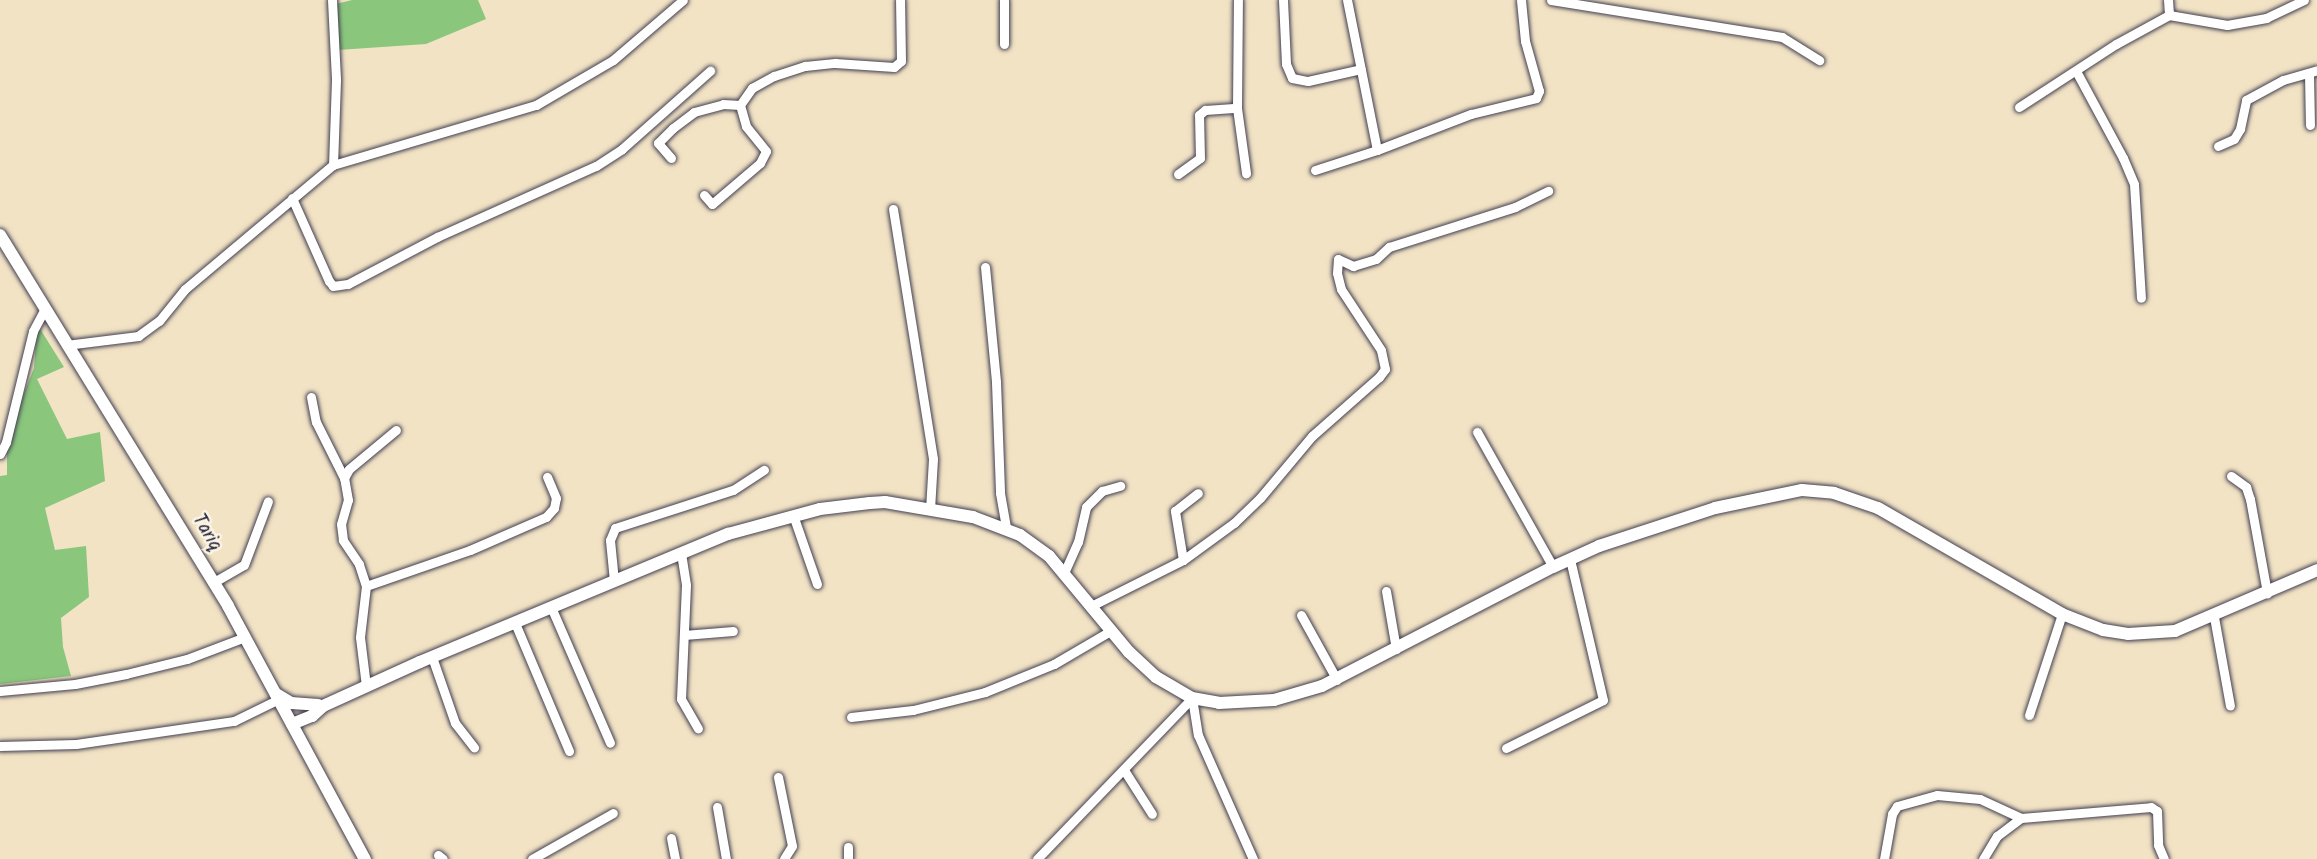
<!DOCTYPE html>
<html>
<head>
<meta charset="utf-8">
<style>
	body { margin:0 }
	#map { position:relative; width:2317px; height:859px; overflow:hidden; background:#f2e3c5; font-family:Kalam,sans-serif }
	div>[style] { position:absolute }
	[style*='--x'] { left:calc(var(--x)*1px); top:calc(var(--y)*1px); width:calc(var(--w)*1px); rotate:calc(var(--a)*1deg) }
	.green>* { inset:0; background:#8ac77d }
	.roads { filter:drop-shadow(0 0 2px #413f50) drop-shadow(0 0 2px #413f50) }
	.street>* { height:9px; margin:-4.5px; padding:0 4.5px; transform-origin:4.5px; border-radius:4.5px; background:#fff }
	.secondary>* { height:12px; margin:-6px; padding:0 6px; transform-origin:6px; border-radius:6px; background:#fff }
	span { translate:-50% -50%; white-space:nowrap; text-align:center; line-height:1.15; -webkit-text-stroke:5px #fcf5e5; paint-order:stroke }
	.street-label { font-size:19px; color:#22223b }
</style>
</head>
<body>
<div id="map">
	<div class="green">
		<div style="clip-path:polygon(352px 0,478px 0,486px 19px,426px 44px,338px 50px,336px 4px)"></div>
		<div style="clip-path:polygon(37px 324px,64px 367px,37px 379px,67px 439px,100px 432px,105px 481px,45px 508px,55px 550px,86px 546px,89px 597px,61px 618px,63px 647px,71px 676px,0 684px,0 476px,7px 475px,7px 436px,34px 368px)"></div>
	</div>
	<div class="roads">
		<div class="street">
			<div style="--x:332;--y:0;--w:80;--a:87.1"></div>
			<div style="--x:336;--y:80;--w:85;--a:92"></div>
			<div style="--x:1004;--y:0;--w:44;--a:90"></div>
			<div style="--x:1283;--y:0;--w:64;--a:87.3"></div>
			<div style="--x:1286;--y:64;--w:15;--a:67"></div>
			<div style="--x:1292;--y:78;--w:16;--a:11"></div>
			<div style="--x:1308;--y:81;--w:54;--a:-12.8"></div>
			<div style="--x:1551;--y:0;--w:234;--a:9.1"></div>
			<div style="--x:1782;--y:37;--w:44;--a:31.9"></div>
			<div style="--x:2168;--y:0;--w:15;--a:86"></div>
			<div style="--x:2076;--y:71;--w:99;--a:61.6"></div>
			<div style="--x:2123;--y:158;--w:28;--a:67"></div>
			<div style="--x:2134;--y:184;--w:114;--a:86.5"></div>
			<div style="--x:2309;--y:74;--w:51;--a:88.9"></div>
			<div style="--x:2019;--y:107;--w:116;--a:-33"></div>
			<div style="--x:2116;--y:44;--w:60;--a:-28.7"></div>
			<div style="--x:2169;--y:15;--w:59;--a:9.8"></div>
			<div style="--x:2227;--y:25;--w:40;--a:-10"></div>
			<div style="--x:2266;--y:18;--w:42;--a:-25.3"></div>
			<div style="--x:1237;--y:108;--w:66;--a:82.1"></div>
			<div style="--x:2218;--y:146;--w:17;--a:-24"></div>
			<div style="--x:2234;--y:139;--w:12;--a:-59"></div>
			<div style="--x:2240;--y:129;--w:30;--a:-78"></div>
			<div style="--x:2246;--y:100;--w:42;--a:-28.4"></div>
			<div style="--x:2283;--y:80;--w:35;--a:-16"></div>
			<div style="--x:1377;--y:150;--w:101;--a:-21"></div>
			<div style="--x:1471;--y:114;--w:67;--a:-13.8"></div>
			<div style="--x:1536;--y:98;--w:8;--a:-67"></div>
			<div style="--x:1539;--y:91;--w:52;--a:-105.6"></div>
			<div style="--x:1525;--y:41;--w:41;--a:-95.6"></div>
			<div style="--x:671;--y:158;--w:20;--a:-131"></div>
			<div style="--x:658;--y:143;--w:21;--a:-45"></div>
			<div style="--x:673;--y:128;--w:26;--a:-37"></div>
			<div style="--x:694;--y:112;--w:30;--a:-15"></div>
			<div style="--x:723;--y:104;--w:17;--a:3"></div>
			<div style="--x:1315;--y:170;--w:65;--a:-17.9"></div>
			<div style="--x:1377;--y:150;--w:153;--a:-101.3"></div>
			<div style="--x:1178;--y:174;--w:27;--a:-36"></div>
			<div style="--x:1200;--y:158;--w:43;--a:-91.3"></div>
			<div style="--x:1199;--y:115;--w:8;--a:-40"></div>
			<div style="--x:1205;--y:110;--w:32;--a:-4"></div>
			<div style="--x:1237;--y:108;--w:108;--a:-89.5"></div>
			<div style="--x:704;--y:195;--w:12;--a:48"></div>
			<div style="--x:712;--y:204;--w:63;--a:-40.5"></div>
			<div style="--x:760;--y:163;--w:13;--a:-63"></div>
			<div style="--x:766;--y:151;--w:32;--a:-129"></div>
			<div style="--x:746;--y:126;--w:22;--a:-106"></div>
			<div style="--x:740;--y:105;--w:21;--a:-55"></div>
			<div style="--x:752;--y:88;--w:25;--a:-29"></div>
			<div style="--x:774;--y:76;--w:33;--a:-18"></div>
			<div style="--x:805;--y:66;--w:30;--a:-6"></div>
			<div style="--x:835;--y:63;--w:59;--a:3.9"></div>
			<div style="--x:894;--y:67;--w:9;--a:-41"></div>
			<div style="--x:901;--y:61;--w:61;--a:-90.9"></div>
			<div style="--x:292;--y:198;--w:91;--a:66"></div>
			<div style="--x:329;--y:281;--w:6;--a:51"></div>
			<div style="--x:333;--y:286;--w:15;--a:-8"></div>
			<div style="--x:348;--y:284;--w:101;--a:-27.8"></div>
			<div style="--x:437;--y:237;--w:174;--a:-24.1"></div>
			<div style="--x:596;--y:166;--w:31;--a:-33"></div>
			<div style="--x:622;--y:149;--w:118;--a:-41.6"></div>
			<div style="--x:893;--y:209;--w:253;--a:80.9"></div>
			<div style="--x:933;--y:459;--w:51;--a:93.4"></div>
			<div style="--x:985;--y:267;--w:116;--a:84.5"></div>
			<div style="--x:996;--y:382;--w:111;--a:87.9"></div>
			<div style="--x:1000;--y:493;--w:36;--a:80"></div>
			<div style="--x:66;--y:345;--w:73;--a:-7.1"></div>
			<div style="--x:138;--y:336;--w:26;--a:-36"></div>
			<div style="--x:159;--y:321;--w:41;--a:-50.9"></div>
			<div style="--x:185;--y:289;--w:193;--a:-40"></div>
			<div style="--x:333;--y:165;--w:212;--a:-16.5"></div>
			<div style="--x:536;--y:105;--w:89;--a:-30.3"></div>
			<div style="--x:613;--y:60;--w:92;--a:-40.6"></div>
			<div style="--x:311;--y:397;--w:25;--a:79"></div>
			<div style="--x:316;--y:422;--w:63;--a:63.4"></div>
			<div style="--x:1477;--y:432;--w:155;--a:60.6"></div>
			<div style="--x:0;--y:454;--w:13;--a:-63"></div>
			<div style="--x:6;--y:442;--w:114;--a:-76.3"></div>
			<div style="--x:33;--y:331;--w:24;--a:-62"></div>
			<div style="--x:2231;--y:476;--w:19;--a:36"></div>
			<div style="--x:2246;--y:487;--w:13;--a:72"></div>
			<div style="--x:2250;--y:499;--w:96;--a:79.7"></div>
			<div style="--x:793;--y:515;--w:73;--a:70.8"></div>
			<div style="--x:681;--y:553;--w:32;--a:81"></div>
			<div style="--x:686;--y:585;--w:114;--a:92.5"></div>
			<div style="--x:681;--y:699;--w:34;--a:60"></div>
			<div style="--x:1183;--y:560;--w:50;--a:-99.3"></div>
			<div style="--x:1175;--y:511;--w:29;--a:-38"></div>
			<div style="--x:1064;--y:573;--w:34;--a:-66"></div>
			<div style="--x:1078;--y:542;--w:36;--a:-77"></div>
			<div style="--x:1086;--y:507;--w:23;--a:-45"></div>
			<div style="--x:1102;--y:491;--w:19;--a:-16"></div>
			<div style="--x:614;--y:581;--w:41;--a:-95.6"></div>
			<div style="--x:610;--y:540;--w:13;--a:-67"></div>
			<div style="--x:615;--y:528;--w:124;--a:-17.9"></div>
			<div style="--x:733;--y:490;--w:37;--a:-33"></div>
			<div style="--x:214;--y:582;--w:34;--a:-30"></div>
			<div style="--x:244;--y:565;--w:68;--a:-69.4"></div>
			<div style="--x:366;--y:586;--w:23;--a:-108"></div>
			<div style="--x:359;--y:564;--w:29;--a:-124"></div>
			<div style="--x:343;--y:540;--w:16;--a:-97"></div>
			<div style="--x:341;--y:524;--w:25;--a:-74"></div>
			<div style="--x:348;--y:500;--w:22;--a:-100"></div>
			<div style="--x:344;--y:478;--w:10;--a:-61"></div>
			<div style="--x:349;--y:469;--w:61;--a:-39.7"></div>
			<div style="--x:1386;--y:591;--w:59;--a:80.2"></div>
			<div style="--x:1091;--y:606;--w:103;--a:-26.6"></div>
			<div style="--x:1183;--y:560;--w:63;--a:-36"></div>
			<div style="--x:1234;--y:523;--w:36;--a:-44"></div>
			<div style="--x:1260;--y:498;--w:81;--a:-50"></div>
			<div style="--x:1312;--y:436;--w:89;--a:-41.4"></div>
			<div style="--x:1379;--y:377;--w:10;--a:-53"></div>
			<div style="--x:1385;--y:369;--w:19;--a:-102"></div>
			<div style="--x:1381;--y:350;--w:73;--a:-123.3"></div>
			<div style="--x:1341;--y:289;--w:16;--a:-104"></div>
			<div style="--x:1337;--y:273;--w:14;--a:-86"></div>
			<div style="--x:1338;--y:259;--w:17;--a:25"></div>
			<div style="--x:1353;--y:266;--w:24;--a:-17"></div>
			<div style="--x:1376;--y:259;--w:18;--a:-43"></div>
			<div style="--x:1389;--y:247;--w:132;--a:-17.6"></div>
			<div style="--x:1515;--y:207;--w:37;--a:-26"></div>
			<div style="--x:551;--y:607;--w:148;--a:66.5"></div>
			<div style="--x:1301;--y:615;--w:74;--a:61"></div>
			<div style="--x:2214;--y:617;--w:90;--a:79.8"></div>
			<div style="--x:515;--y:623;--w:139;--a:67.1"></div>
			<div style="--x:684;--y:635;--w:49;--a:-4.7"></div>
			<div style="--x:432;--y:657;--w:70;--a:70.8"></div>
			<div style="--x:455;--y:723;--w:31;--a:52"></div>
			<div style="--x:366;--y:686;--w:49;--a:-97"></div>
			<div style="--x:360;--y:637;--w:51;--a:-83.3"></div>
			<div style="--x:366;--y:586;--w:110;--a:-19.1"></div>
			<div style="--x:470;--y:550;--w:83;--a:-23.5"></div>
			<div style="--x:546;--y:517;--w:12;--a:-48"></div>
			<div style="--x:554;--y:508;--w:10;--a:-79"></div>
			<div style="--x:556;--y:498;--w:23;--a:-113"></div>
			<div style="--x:0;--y:691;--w:75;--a:-5.3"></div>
			<div style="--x:75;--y:684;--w:52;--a:-11.1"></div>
			<div style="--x:126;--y:674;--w:63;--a:-13.8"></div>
			<div style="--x:187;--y:659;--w:62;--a:-20.8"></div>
			<div style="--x:1192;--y:698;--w:37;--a:81"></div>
			<div style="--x:1198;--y:735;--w:136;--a:66.1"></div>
			<div style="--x:2029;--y:715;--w:106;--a:-71.9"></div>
			<div style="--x:851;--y:717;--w:62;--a:-6.4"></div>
			<div style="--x:913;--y:710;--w:74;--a:-14"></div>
			<div style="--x:985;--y:692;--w:74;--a:-22.1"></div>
			<div style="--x:1054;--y:664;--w:67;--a:-30.4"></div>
			<div style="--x:0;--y:746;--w:76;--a:-1.5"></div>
			<div style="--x:76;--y:744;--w:160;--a:-8.3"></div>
			<div style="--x:234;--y:721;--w:50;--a:-26.1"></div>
			<div style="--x:1506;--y:748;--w:108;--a:-26.3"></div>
			<div style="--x:1603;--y:700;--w:145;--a:-103.2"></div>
			<div style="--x:1124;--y:770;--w:52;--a:57.5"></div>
			<div style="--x:778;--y:777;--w:70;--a:78.5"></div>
			<div style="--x:792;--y:846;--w:15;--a:122"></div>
			<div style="--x:717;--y:807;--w:53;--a:80.2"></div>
			<div style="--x:671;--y:838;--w:21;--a:79"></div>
			<div style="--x:438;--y:855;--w:6;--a:39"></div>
			<div style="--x:532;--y:859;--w:93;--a:-29.6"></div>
			<div style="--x:848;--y:859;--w:12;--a:-90"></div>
			<div style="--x:1037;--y:859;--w:223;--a:-46.1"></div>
			<div style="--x:1884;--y:859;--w:46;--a:-79.9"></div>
			<div style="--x:1892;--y:814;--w:9;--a:-58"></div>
			<div style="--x:1897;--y:806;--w:41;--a:-15.4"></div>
			<div style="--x:1937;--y:795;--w:43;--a:5.3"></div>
			<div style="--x:1980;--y:799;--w:45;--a:24.9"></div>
			<div style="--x:2021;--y:818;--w:130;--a:-4.8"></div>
			<div style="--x:2151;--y:807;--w:7;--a:34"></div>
			<div style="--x:2157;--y:811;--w:34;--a:88"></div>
			<div style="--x:2158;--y:845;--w:15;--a:67"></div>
			<div style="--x:1983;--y:859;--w:27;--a:-59"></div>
			<div style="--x:1997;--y:836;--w:30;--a:-37"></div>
		</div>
		<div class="secondary">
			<div style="--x:0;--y:235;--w:435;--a:58.4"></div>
			<div style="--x:228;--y:606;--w:288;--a:61.6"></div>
			<div style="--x:276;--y:694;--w:17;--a:31"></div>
			<div style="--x:291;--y:703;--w:27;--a:4"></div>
			<div style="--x:292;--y:724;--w:22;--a:-22"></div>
			<div style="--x:312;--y:716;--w:15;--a:-42"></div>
			<div style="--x:323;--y:706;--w:107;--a:-24.4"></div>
			<div style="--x:420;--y:662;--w:334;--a:-22.6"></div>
			<div style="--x:728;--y:534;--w:95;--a:-15.2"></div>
			<div style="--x:820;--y:509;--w:50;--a:-6.8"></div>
			<div style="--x:870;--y:503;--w:15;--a:-4"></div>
			<div style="--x:885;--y:502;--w:89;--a:9.7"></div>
			<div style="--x:973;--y:517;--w:50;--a:21"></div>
			<div style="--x:1020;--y:535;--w:36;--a:36"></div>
			<div style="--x:1049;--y:556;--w:125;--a:50.2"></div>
			<div style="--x:1129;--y:652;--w:37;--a:43"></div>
			<div style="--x:1156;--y:677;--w:42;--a:30.3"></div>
			<div style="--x:1192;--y:698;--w:27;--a:10"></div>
			<div style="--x:1219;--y:703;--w:55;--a:-3.1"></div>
			<div style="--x:1274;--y:700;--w:50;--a:-16.3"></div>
			<div style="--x:1322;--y:686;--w:260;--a:-27.3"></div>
			<div style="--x:1553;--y:567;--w:51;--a:-24.5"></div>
			<div style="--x:1599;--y:546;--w:122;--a:-18.1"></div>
			<div style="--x:1715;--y:508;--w:89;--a:-11.7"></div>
			<div style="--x:1802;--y:490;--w:32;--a:5"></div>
			<div style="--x:1834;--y:493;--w:46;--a:18.8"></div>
			<div style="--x:1878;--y:508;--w:212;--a:29.9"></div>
			<div style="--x:2062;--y:614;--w:44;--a:21.3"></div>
			<div style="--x:2103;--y:630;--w:25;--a:9"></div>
			<div style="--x:2128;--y:634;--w:47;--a:-3.7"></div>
			<div style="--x:2175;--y:631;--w:155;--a:-23.2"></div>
		</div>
	</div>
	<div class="street-label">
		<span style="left:206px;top:533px;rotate:59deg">Tariq</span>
	</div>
</div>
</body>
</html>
